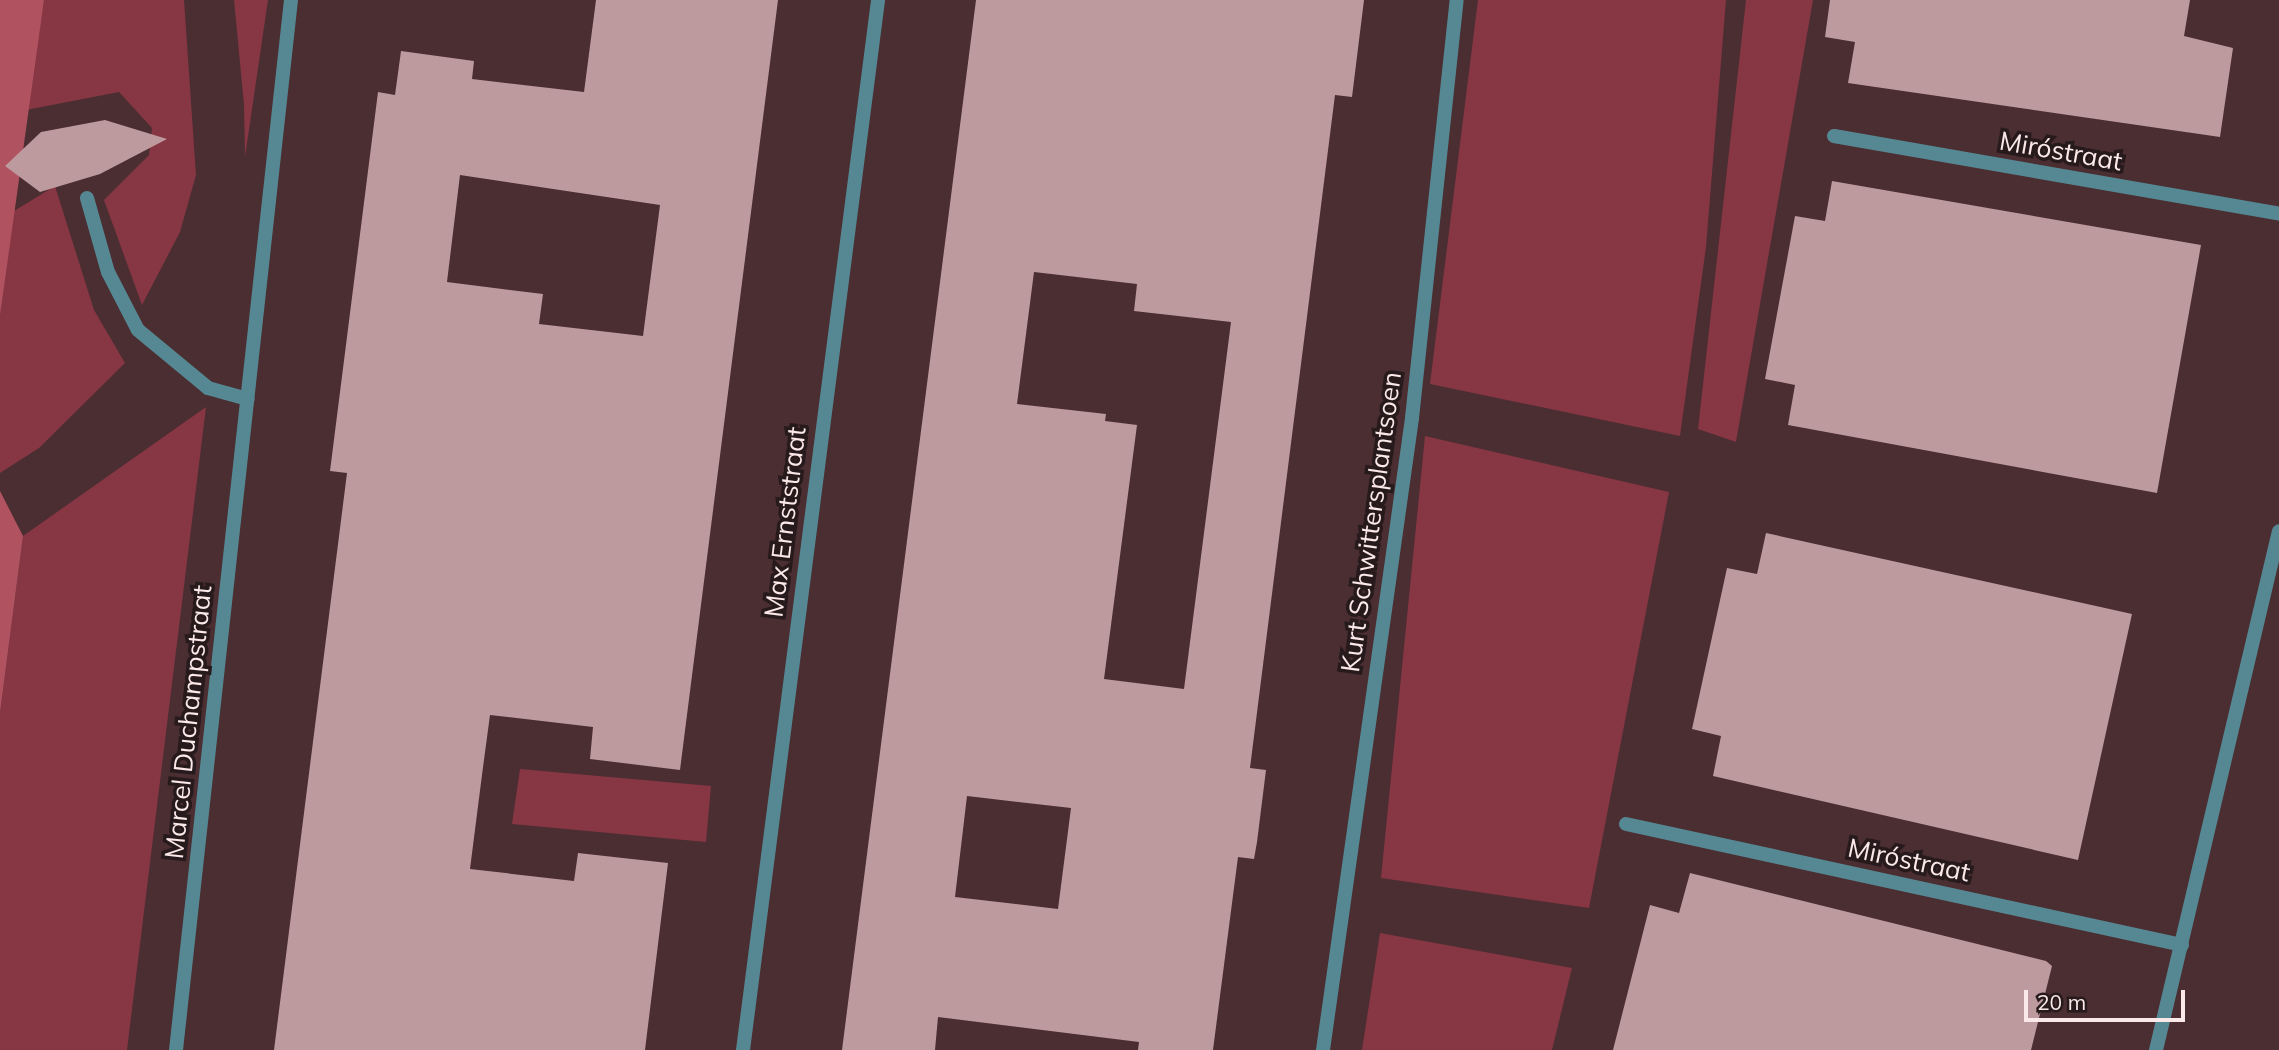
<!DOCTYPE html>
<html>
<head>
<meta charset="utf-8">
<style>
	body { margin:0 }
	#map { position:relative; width:2279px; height:1050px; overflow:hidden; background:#4a2e31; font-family:Mulish,sans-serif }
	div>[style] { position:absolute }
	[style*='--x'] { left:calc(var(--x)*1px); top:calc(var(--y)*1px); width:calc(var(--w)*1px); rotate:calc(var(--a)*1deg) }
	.green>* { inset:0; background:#873644 }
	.water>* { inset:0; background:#b15261 }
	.building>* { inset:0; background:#bd9a9d }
	.minor>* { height:14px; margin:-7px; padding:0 7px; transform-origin:7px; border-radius:7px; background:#568893 }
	span { translate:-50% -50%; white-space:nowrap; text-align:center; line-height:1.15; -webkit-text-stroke:7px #271a1c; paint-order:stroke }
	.street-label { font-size:26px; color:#fbe8e9 }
	.scale { position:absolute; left:2024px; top:990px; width:161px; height:32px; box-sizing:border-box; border:4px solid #fbe8e9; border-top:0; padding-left:9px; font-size:21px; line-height:24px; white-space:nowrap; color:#fbe8e9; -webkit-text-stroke:5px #271a1c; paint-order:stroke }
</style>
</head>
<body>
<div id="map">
	<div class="green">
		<div style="clip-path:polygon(44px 0,184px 0,196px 175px,180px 232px,142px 305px,104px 200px,149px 155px,152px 128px,119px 92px,26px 110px)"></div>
		<div style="clip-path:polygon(234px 0,268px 0,245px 157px,244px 105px)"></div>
		<div style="clip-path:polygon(1478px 0,1726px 0,1706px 247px,1680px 436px,1430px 384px)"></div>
		<div style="clip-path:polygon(1746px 0,1813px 0,1736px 442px,1698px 429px)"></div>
		<div style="clip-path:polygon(55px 186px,94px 310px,125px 363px,39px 448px,0 473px,0 316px,14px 211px)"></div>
		<div style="clip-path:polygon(206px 407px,127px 1050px,0 1050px,0 713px,23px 536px)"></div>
		<div style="clip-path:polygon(1425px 436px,1669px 492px,1589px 908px,1381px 878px)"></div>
		<div style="clip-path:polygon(520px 769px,711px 786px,706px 842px,512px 824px)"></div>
		<div style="clip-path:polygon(1380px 933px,1572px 968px,1552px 1050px,1362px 1050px)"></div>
	</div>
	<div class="water">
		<div style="clip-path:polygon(0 0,44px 0,0 316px)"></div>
		<div style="clip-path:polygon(0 491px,23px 536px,0 713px)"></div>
	</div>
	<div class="building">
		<div style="clip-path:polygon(evenodd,596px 0,778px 0,680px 770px,590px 759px,593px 727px,490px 715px,482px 775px,470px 869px,574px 881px,578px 853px,668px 863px,645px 1050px,274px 1050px,347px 473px,330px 471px,378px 92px,395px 95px,401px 51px,474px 61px,472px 79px,584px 92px,596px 0,460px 175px,660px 205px,643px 336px,539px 324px,543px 294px,447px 282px,460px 175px)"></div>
		<div style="clip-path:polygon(evenodd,976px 0,1364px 0,1352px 97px,1335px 95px,1250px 768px,1266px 770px,1257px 842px,1254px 859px,1238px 857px,1213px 1050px,1138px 1050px,1139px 1042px,938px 1017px,935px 1050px,842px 1050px,976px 0,1034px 272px,1137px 284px,1134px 311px,1231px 322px,1184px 689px,1104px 679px,1137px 425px,1105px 421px,1106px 414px,1017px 404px,1034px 272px,976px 0,967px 796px,1071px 808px,1058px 909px,955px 897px,967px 796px)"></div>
		<div style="clip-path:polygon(1830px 0,2190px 0,2184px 36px,2233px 48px,2220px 137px,1848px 83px,1855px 42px,1825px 37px)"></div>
		<div style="clip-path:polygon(105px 120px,167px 139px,100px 174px,40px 192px,5px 166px,41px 132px)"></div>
		<div style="clip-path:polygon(1832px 181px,2201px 245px,2157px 493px,1788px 425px,1795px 385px,1765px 379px,1795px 216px,1825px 221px)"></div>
		<div style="clip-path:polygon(1766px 533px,2132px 614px,2078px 860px,1713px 776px,1721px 736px,1692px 729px,1727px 568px,1757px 574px)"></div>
		<div style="clip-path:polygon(1690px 873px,2046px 961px,2052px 966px,2031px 1050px,1613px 1050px,1650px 905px,1679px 913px)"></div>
	</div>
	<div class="minor">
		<div style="--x:1834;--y:136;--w:452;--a:9.9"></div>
		<div style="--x:87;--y:198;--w:77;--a:74.2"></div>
		<div style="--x:108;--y:272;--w:65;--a:62.7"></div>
		<div style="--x:138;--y:330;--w:91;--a:39.6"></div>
		<div style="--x:208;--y:388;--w:41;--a:15.4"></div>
		<div style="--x:1626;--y:824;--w:569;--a:12.28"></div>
		<div style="--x:176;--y:1050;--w:1056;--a:-83.75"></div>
		<div style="--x:743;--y:1050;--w:1059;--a:-82.67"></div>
		<div style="--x:1323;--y:1050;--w:638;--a:-81.98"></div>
		<div style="--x:1412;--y:418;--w:420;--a:-83.9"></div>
		<div style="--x:2156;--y:1050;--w:533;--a:-76.67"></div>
	</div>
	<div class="street-label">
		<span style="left:2061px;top:151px;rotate:10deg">Miróstraat</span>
		<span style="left:785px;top:522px;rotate:-83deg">Max Ernststraat</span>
		<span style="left:1371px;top:522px;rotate:-82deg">Kurt Schwittersplantsoen</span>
		<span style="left:188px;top:722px;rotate:-84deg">Marcel Duchampstraat</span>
		<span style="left:1909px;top:860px;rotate:12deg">Miróstraat</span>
	</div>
	<div class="scale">20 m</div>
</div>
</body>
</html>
